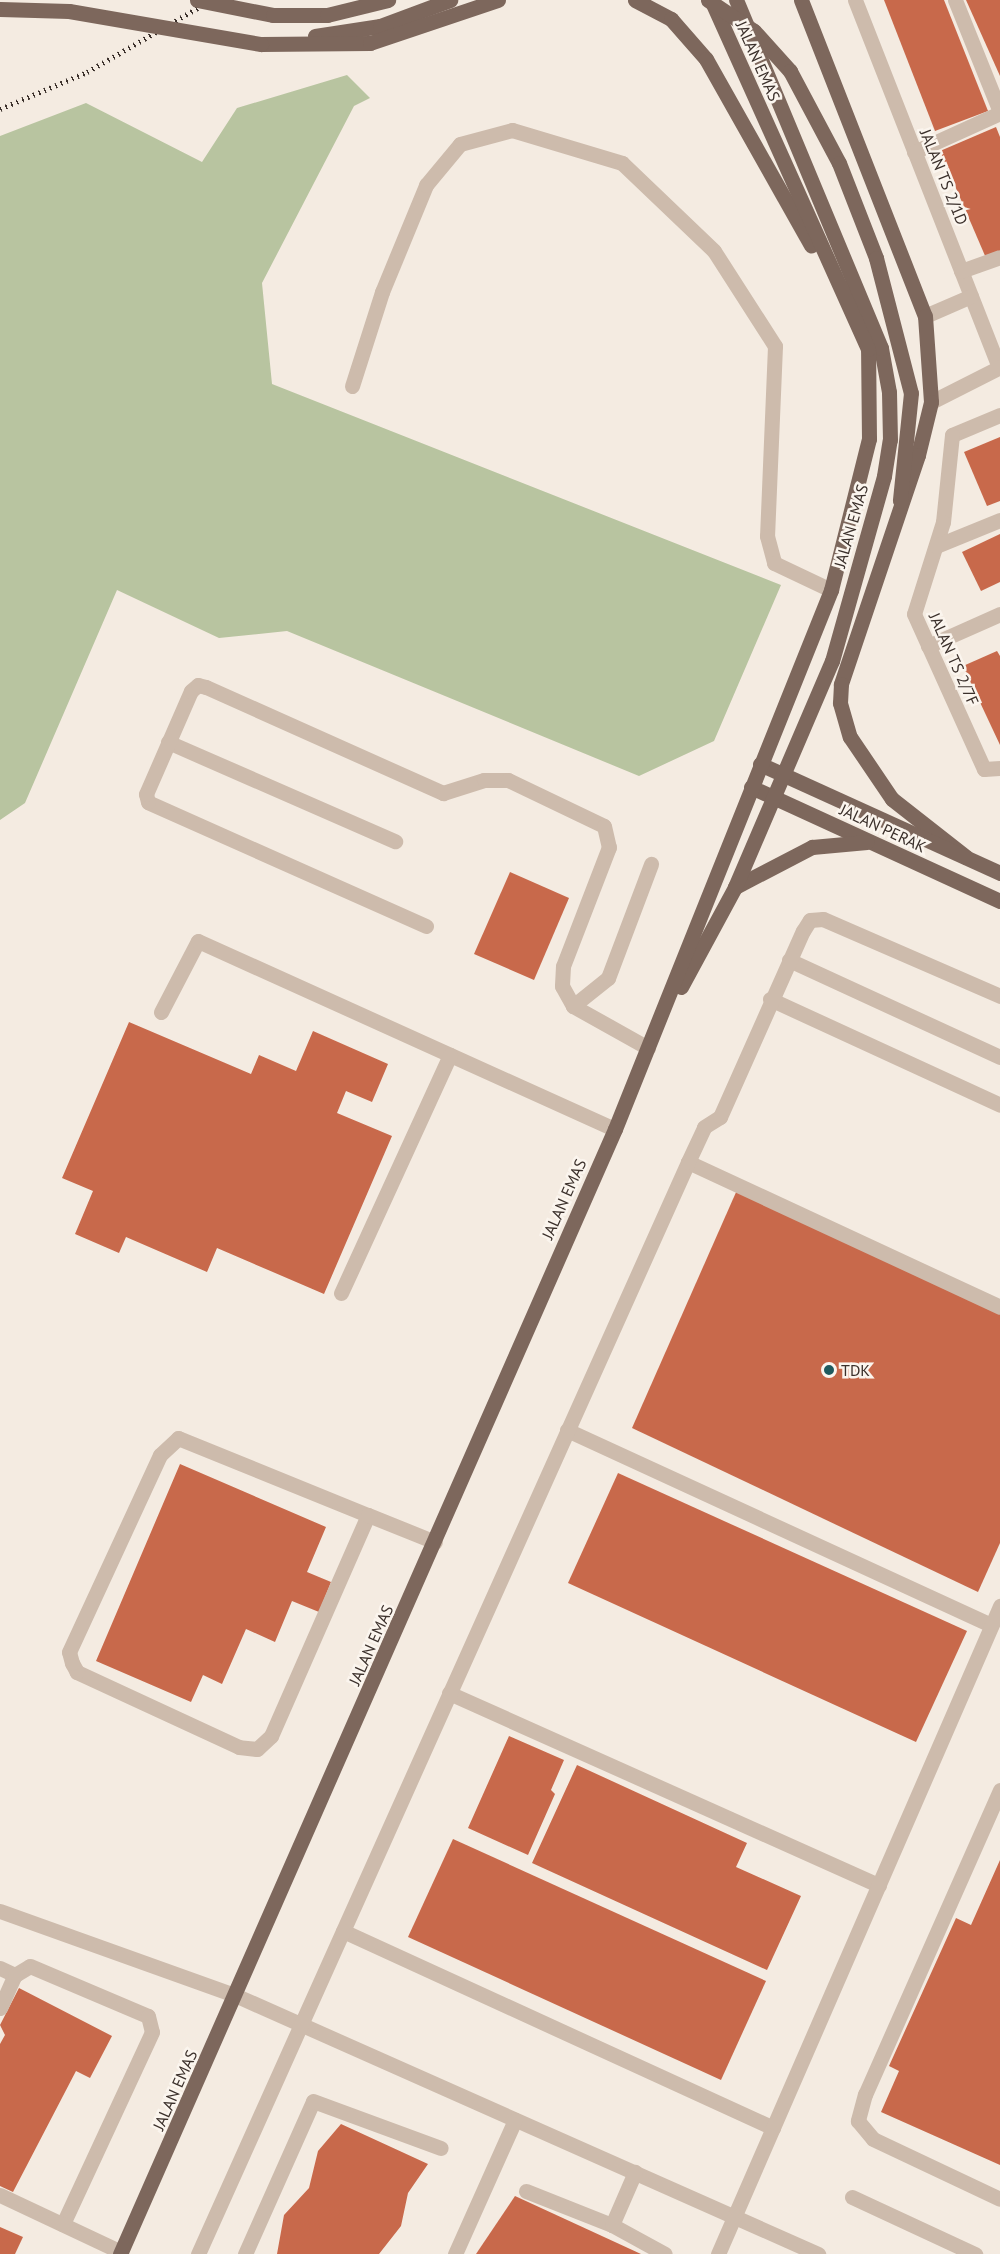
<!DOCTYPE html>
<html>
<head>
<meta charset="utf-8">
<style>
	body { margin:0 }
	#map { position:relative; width:1000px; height:2254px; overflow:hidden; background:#f4ebe1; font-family:"PT Sans",sans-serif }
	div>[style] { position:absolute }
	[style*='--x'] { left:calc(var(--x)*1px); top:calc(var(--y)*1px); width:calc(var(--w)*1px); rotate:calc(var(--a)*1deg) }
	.green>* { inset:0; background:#b8c4a0 }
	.building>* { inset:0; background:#c8694b }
	.minor>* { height:15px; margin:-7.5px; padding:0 7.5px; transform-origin:7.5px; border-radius:7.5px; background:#cdbbac }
	.major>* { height:15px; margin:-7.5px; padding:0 7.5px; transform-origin:7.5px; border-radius:7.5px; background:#7d675c }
	.rail>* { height:4.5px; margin-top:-2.25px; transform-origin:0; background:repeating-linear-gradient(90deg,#3b302b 0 1.5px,transparent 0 6px) }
	.major-bridge>* { height:15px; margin:-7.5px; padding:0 7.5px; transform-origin:7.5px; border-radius:7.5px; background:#7d675c }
	.dots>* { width:16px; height:16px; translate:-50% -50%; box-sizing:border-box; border:3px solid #fbf5ee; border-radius:50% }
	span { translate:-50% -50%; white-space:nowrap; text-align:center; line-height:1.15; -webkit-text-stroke:5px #fbf5ee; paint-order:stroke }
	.street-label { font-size:16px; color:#3b302b }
	.poi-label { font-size:16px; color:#3b302b }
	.left { translate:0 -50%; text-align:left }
</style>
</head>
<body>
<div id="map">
	<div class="green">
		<div style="clip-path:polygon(347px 75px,370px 98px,354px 106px,262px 283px,272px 384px,781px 585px,714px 741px,639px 776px,287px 631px,219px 638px,117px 590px,25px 803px,0 820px,0 136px,86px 103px,202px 162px,237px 108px)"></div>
	</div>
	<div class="building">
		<div style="clip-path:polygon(884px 0,944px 0,988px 111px,935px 131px)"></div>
		<div style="clip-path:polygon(966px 0,1000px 0,1000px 76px)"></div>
		<div style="clip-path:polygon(996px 127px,1000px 137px,1000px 252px,986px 258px,940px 151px)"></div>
		<div style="clip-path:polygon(1000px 437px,1000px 501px,987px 506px,964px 452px)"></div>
		<div style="clip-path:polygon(1000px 534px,1000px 582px,981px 591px,962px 552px)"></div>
		<div style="clip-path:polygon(997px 651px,1000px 656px,1000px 745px,963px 666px)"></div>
		<div style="clip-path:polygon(510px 872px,569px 898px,534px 980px,474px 954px)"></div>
		<div style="clip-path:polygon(129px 1022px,251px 1074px,259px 1055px,296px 1071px,313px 1031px,388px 1064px,372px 1102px,346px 1091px,337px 1113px,392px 1136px,324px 1294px,217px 1248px,207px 1272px,126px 1237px,119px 1253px,75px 1234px,93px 1191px,62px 1178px)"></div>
		<div style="clip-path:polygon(737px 1190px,1000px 1313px,1000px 1543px,978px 1592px,632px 1428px)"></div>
		<div style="clip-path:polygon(180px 1464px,326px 1527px,307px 1572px,331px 1582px,319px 1612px,292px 1601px,275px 1642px,246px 1629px,222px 1684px,203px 1675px,191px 1702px,96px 1661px)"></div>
		<div style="clip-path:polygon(618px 1473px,967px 1631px,916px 1742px,568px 1583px)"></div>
		<div style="clip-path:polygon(509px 1736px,564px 1760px,551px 1790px,555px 1794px,528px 1855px,468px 1828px)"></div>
		<div style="clip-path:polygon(577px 1765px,747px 1843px,736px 1867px,801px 1896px,767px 1970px,532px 1863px)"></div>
		<div style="clip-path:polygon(453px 1839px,766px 1981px,721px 2080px,408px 1937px)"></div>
		<div style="clip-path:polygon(1000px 1860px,1000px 2165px,881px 2112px,899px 2071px,889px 2066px,956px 1918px,971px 1925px)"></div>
		<div style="clip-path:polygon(19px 1988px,112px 2036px,90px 2078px,76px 2071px,13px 2192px,0 2186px,0 2044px,5px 2035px,0 2025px)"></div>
		<div style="clip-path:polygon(341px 2124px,428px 2164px,408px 2193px,401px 2226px,379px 2254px,277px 2254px,284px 2215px,309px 2188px,318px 2151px)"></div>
		<div style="clip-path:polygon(515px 2196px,641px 2254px,476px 2254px)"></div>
		<div style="clip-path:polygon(0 2227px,23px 2237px,15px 2254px,0 2254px)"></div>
	</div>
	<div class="minor">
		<div style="--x:855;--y:0;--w:394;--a:68.6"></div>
		<div style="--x:955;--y:0;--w:121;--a:68.1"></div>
		<div style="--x:914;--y:152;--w:94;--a:-24.4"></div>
		<div style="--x:961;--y:271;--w:41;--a:-19.7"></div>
		<div style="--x:925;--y:316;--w:50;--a:-23.5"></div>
		<div style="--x:352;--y:386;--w:99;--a:-72.3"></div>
		<div style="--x:382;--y:292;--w:116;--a:-67.6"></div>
		<div style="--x:426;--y:185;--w:53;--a:-50.3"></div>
		<div style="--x:460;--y:144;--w:54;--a:-15.1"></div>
		<div style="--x:512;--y:130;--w:115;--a:16.7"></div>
		<div style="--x:622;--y:163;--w:127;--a:43.7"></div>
		<div style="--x:714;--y:251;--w:113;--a:57.3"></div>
		<div style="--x:775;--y:346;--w:190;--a:92.4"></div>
		<div style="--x:767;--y:536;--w:28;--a:75"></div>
		<div style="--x:774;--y:563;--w:63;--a:25.3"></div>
		<div style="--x:931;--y:402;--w:77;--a:-26.9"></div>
		<div style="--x:1000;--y:415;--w:52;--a:157.4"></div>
		<div style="--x:952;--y:435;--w:87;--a:95.9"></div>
		<div style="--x:943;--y:522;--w:96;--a:107.5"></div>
		<div style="--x:914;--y:614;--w:170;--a:65.7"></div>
		<div style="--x:984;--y:769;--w:16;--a:-4"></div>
		<div style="--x:936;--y:546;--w:69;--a:-22.1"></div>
		<div style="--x:928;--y:646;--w:79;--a:-24"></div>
		<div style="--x:168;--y:742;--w:248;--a:23.6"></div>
		<div style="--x:426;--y:926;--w:304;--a:-156"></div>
		<div style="--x:148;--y:802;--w:8;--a:-104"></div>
		<div style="--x:146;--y:794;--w:112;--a:-66.4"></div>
		<div style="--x:191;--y:691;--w:9;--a:-41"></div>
		<div style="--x:198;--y:685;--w:8;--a:14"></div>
		<div style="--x:206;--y:687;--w:260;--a:24.1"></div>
		<div style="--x:443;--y:793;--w:43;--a:-17.6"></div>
		<div style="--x:484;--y:780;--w:24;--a:0"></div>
		<div style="--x:508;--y:780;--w:106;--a:25.6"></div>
		<div style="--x:604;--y:826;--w:22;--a:77"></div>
		<div style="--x:609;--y:847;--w:128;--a:111.1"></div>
		<div style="--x:563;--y:966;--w:20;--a:93"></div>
		<div style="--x:562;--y:986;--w:23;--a:61"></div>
		<div style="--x:573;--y:1006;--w:86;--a:29.2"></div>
		<div style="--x:789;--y:960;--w:232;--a:24.7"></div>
		<div style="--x:770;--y:999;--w:253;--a:24.7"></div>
		<div style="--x:573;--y:1006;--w:45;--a:-38.7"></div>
		<div style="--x:608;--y:978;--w:122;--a:-69.3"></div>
		<div style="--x:161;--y:1012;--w:80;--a:-62.5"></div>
		<div style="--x:198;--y:941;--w:457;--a:24.3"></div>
		<div style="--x:688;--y:1162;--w:344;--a:24.9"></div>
		<div style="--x:341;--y:1293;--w:262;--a:-65.4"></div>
		<div style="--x:567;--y:1430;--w:467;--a:24.7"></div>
		<div style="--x:368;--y:1515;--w:241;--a:113.7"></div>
		<div style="--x:271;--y:1736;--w:19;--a:137"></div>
		<div style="--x:257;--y:1749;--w:18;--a:-174"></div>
		<div style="--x:239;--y:1747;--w:179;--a:-155.2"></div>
		<div style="--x:77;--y:1672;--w:10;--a:-119"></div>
		<div style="--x:72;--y:1663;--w:11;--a:-105"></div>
		<div style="--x:69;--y:1652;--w:217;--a:-65.2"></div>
		<div style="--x:160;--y:1455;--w:25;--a:-43"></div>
		<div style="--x:178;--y:1438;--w:205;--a:22.1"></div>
		<div style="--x:368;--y:1515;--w:72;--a:21.9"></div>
		<div style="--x:449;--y:1693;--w:471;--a:24.1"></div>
		<div style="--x:1000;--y:1790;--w:333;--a:113.9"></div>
		<div style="--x:865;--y:2094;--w:28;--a:105"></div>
		<div style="--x:858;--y:2121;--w:23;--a:50"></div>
		<div style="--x:873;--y:2139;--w:140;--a:25.3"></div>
		<div style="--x:0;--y:1911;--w:252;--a:19.7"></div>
		<div style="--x:237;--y:1996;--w:636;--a:23.94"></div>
		<div style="--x:343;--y:1931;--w:473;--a:24.6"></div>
		<div style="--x:0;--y:1968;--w:17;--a:25"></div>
		<div style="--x:0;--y:2008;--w:36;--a:-66"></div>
		<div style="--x:15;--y:1975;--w:17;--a:-31"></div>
		<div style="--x:30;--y:1966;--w:128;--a:23"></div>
		<div style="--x:148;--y:2016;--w:16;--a:76"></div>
		<div style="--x:152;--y:2032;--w:212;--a:114.9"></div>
		<div style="--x:526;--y:2191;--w:92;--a:21.6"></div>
		<div style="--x:612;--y:2225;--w:60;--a:28.7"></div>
		<div style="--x:0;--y:2195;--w:134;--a:25.2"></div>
		<div style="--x:852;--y:2197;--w:136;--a:24.9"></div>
		<div style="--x:612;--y:2225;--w:58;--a:-66.5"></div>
		<div style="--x:198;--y:2254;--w:1197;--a:-65.83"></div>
		<div style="--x:688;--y:1162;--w:38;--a:-65"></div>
		<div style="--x:704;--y:1127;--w:19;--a:-32"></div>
		<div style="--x:720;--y:1117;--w:204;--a:-66"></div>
		<div style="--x:803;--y:931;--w:13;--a:-58"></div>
		<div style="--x:810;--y:920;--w:13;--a:-4"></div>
		<div style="--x:823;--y:919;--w:193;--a:23.5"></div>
		<div style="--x:245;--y:2254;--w:167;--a:-66"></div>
		<div style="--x:313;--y:2101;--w:136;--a:20.2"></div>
		<div style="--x:455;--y:2254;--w:147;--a:-65.9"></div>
		<div style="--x:718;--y:2254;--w:707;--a:-66.48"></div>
	</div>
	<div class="major">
		<div style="--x:635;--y:0;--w:41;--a:27.8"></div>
		<div style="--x:671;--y:19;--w:53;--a:48.8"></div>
		<div style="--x:706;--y:59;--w:214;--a:60.6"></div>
		<div style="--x:801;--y:0;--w:339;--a:68.6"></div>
		<div style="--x:925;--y:316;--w:86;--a:86"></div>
		<div style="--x:931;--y:402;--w:55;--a:103.8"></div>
		<div style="--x:918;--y:455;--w:242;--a:108.6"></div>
		<div style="--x:841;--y:684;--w:19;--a:93"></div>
		<div style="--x:840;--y:703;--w:35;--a:74"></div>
		<div style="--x:850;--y:737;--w:75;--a:55.9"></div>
		<div style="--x:892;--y:799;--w:94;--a:38.1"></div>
		<div style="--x:0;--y:9;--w:69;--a:1.7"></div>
		<div style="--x:315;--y:36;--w:66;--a:-8.7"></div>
		<div style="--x:380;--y:26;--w:75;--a:-20.4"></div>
		<div style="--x:261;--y:44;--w:109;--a:-0.5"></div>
		<div style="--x:370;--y:43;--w:135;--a:-18.6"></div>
		<div style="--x:760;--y:764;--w:264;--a:24.4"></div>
		<div style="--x:751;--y:787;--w:274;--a:24.6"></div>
		<div style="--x:735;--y:887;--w:87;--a:-27.5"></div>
		<div style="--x:812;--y:847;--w:55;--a:-5.2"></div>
		<div style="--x:681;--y:987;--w:114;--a:-61.6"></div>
		<div style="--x:735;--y:887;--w:246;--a:-66.8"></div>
		<div style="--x:832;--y:661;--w:192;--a:-74.3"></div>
		<div style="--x:884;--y:476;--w:36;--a:-81"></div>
		<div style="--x:890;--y:440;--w:48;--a:-91.2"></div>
		<div style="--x:889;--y:392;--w:45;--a:-100.3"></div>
		<div style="--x:881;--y:348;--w:377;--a:-112.6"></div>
		<div style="--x:120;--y:2254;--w:1229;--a:-66.25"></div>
		<div style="--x:615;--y:1129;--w:581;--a:-68.16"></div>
		<div style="--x:831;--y:590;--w:156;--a:-75.9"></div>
		<div style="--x:869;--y:439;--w:90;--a:-90.6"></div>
		<div style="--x:868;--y:349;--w:383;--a:-114.2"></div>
	</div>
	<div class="rail">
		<div style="--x:0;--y:109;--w:95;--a:-23"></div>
		<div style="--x:87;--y:72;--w:143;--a:-30.1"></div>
	</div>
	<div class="major-bridge">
		<div style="--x:197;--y:0;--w:77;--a:11.2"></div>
		<div style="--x:273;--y:15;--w:54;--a:0"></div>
		<div style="--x:327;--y:15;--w:63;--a:-13.8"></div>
		<div style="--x:708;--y:0;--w:55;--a:34"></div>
		<div style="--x:754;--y:31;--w:54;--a:48"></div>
		<div style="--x:790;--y:71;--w:104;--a:62"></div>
		<div style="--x:839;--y:163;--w:102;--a:68.7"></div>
		<div style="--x:876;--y:258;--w:139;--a:75.5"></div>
		<div style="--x:911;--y:393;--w:108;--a:95.9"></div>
		<div style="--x:69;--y:11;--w:195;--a:9.8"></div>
	</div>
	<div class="dots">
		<div style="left:829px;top:1370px;background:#1f5a5e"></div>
	</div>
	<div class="street-label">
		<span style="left:758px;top:61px;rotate:66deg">JALAN EMAS</span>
		<span style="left:944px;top:177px;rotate:68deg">JALAN TS 2/1D</span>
		<span style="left:851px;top:526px;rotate:-74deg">JALAN EMAS</span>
		<span style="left:954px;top:659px;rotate:66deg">JALAN TS 2/7F</span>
		<span style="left:883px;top:828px;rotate:25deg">JALAN PERAK</span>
		<span style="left:564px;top:1199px;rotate:-66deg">JALAN EMAS</span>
		<span style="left:371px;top:1645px;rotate:-66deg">JALAN EMAS</span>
		<span style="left:175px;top:2090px;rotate:-66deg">JALAN EMAS</span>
	</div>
	<div class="poi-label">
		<span class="left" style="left:841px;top:1370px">TDK</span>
	</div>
</div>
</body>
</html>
